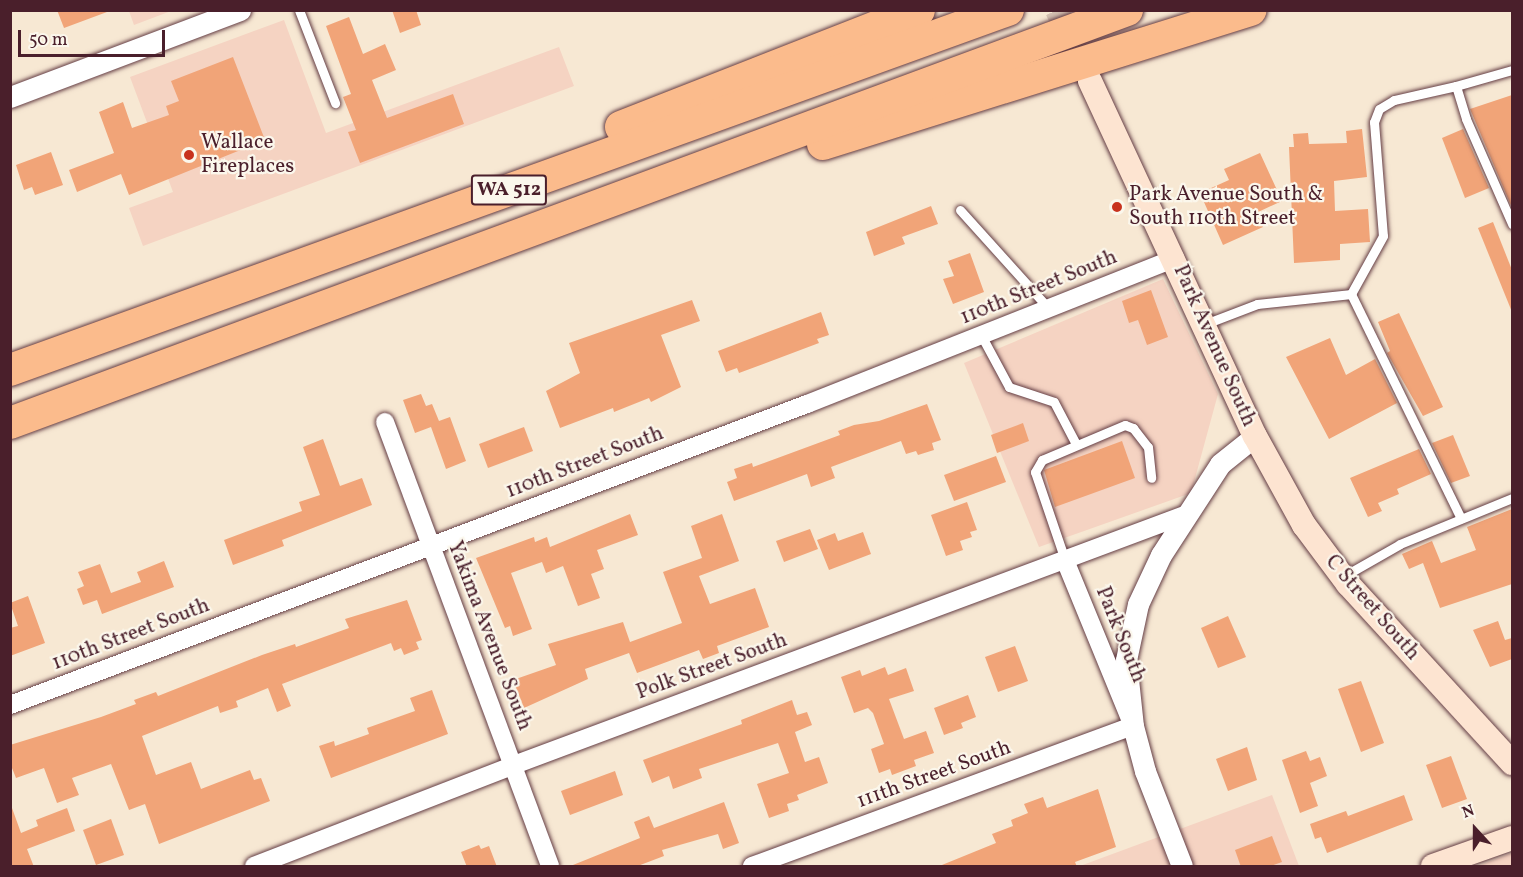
<!DOCTYPE html>
<html>
<head>
<meta charset="utf-8">
<style>
	body { margin:0 }
	#map { position:relative; width:1523px; height:877px; overflow:hidden; background:#f7e8d3; font-family:Vollkorn,serif }
	div>[style] { position:absolute }
	[style*='--x'] { left:calc(var(--x)*1px); top:calc(var(--y)*1px); width:calc(var(--w)*1px); rotate:calc(var(--a)*1deg) }
	.built>* { inset:0; background:#f5d3c2 }
	.building>* { inset:0; background:#f1a478 }
	.secondary-tunnel>* { height:24px; margin-top:-12px; transform-origin:0; background:repeating-linear-gradient(90deg,#d4c0b1 0 24px,transparent 0 36px) }
	.roads { filter:drop-shadow(0 0 2px #643d44) drop-shadow(0 0 2px #643d44) }
	.service>* { height:9px; margin:-4.5px; padding:0 4.5px; transform-origin:4.5px; border-radius:4.5px; background:#fff }
	.minor>* { height:18px; margin:-9px; padding:0 9px; transform-origin:9px; border-radius:9px; background:#fff }
	.tertiary>* { height:21px; margin:-10.5px; padding:0 10.5px; transform-origin:10.5px; border-radius:10.5px; background:#fff }
	.secondary>* { height:24px; margin:-12px; padding:0 12px; transform-origin:12px; border-radius:12px; background:#fde4d1 }
	.motorway>* { height:32px; margin:-16px; padding:0 16px; transform-origin:16px; border-radius:16px; background:#fbbb8c }
	.dots>* { width:16px; height:16px; translate:-50% -50%; box-sizing:border-box; border:3px solid #fbf7ec; border-radius:50% }
	span { translate:-50% -50%; white-space:nowrap; text-align:center; line-height:1.15; -webkit-text-stroke:4.5px #fbf7ec; paint-order:stroke }
	.shield-label span { padding:2px 4px; background:#fbf7ec; border:2px solid; border-radius:4px; -webkit-text-stroke-width:0 }
	.shield-label { font-size:20px; color:#4a1f2b; font-weight:700 }
	.poi-label { font-size:21px; color:#4a1f2b }
	.left { translate:0 -50%; text-align:left }
	.street-label { font-size:21px; color:#4a1f2b }
	.frame { position:absolute; inset:0; border:12px solid #4a1f2b; pointer-events:none }
	.north { position:absolute; left:1445px; top:799px; width:60px; height:60px; -webkit-text-stroke:4px #fbf7ec; paint-order:stroke; rotate:339deg; font-size:16px; font-weight:700; line-height:24px; text-align:center; color:#4a1f2b }
	.north::after { content:''; display:block; margin:auto; width:21px; height:27px; background:#4a1f2b; clip-path:polygon(50% 0,100% 100%,50% 72%,0 100%) }
	.scale { position:absolute; left:18px; top:30px; width:147px; height:27px; box-sizing:border-box; border:3px solid #4a1f2b; border-top:0; padding-left:8px; font-size:18px; line-height:21px; white-space:nowrap; color:#4a1f2b; -webkit-text-stroke:4px #fbf7ec; paint-order:stroke }
</style>
</head>
<body>
<div id="map">
	<div class="built">
		<div style="clip-path:polygon(129px 11px,171px 11px,134px 25px)"></div>
		<div style="clip-path:polygon(284px 20px,326px 133px,559px 47px,574px 86px,143px 246px,129px 208px,173px 192px,130px 77px)"></div>
		<div style="clip-path:polygon(1163px 279px,1218px 394px,1191px 493px,1039px 547px,964px 363px)"></div>
		<div style="clip-path:polygon(1272px 795px,1299px 866px,1080px 866px)"></div>
		<div style="clip-path:polygon(1512px 853px,1512px 866px,1478px 866px)"></div>
	</div>
	<div class="building">
		<div style="clip-path:polygon(57px 10px,107px 10px,107px 12px,64px 28px)"></div>
		<div style="clip-path:polygon(392px 10px,416px 10px,421px 25px,400px 33px)"></div>
		<div style="clip-path:polygon(349px 17px,363px 54px,385px 44px,396px 70px,372px 80px,387px 118px,453px 94px,464px 124px,360px 163px,348px 132px,356px 130px,343px 97px,351px 94px,326px 26px)"></div>
		<div style="clip-path:polygon(233px 57px,265px 140px,129px 195px,121px 174px,77px 192px,69px 170px,114px 153px,99px 112px,123px 102px,132px 128px,169px 115px,166px 106px,179px 101px,171px 81px)"></div>
		<div style="clip-path:polygon(1512px 95px,1512px 208px,1470px 109px)"></div>
		<div style="clip-path:polygon(1362px 129px,1367px 177px,1334px 181px,1335px 211px,1368px 209px,1370px 242px,1340px 244px,1340px 260px,1294px 263px,1289px 147px,1294px 147px,1293px 134px,1308px 133px,1309px 144px,1347px 143px,1346px 131px)"></div>
		<div style="clip-path:polygon(1463px 129px,1489px 188px,1465px 198px,1442px 138px)"></div>
		<div style="clip-path:polygon(51px 152px,63px 185px,35px 195px,32px 187px,24px 190px,16px 165px)"></div>
		<div style="clip-path:polygon(1260px 153px,1282px 201px,1256px 213px,1263px 227px,1223px 245px,1200px 193px,1229px 180px,1224px 169px)"></div>
		<div style="clip-path:polygon(931px 206px,938px 224px,902px 237px,905px 244px,874px 256px,866px 232px)"></div>
		<div style="clip-path:polygon(1493px 222px,1512px 270px,1512px 312px,1478px 228px)"></div>
		<div style="clip-path:polygon(970px 253px,984px 292px,953px 304px,943px 279px,954px 276px,948px 261px)"></div>
		<div style="clip-path:polygon(1151px 290px,1168px 337px,1147px 345px,1138px 320px,1129px 323px,1122px 301px)"></div>
		<div style="clip-path:polygon(692px 300px,700px 321px,661px 335px,681px 387px,651px 402px,649px 398px,614px 412px,613px 408px,560px 428px,546px 391px,580px 373px,569px 343px)"></div>
		<div style="clip-path:polygon(821px 312px,829px 335px,817px 339px,819px 343px,739px 373px,737px 368px,726px 372px,718px 351px)"></div>
		<div style="clip-path:polygon(1399px 313px,1443px 407px,1423px 416px,1387px 353px,1390px 351px,1378px 322px)"></div>
		<div style="clip-path:polygon(1330px 338px,1346px 375px,1375px 359px,1397px 403px,1329px 439px,1286px 357px)"></div>
		<div style="clip-path:polygon(421px 394px,426px 406px,432px 404px,439px 421px,450px 417px,466px 461px,446px 469px,431px 427px,415px 433px,403px 400px)"></div>
		<div style="clip-path:polygon(927px 404px,941px 440px,932px 443px,934px 450px,918px 455px,916px 451px,906px 454px,901px 441px,831px 467px,835px 478px,811px 487px,807px 474px,734px 501px,727px 482px,737px 478px,734px 469px,752px 463px,753px 467px,840px 435px,838px 431px,854px 425px,879px 421px)"></div>
		<div style="clip-path:polygon(1023px 423px,1029px 441px,997px 453px,991px 435px)"></div>
		<div style="clip-path:polygon(524px 427px,533px 451px,488px 468px,479px 444px)"></div>
		<div style="clip-path:polygon(1453px 435px,1470px 476px,1451px 483px,1432px 443px)"></div>
		<div style="clip-path:polygon(323px 439px,340px 486px,362px 478px,372px 505px,282px 540px,284px 546px,233px 565px,224px 540px,302px 511px,299px 502px,320px 495px,303px 447px)"></div>
		<div style="clip-path:polygon(1122px 441px,1135px 478px,1055px 507px,1044px 470px)"></div>
		<div style="clip-path:polygon(1419px 449px,1431px 474px,1397px 489px,1399px 494px,1378px 503px,1382px 511px,1368px 517px,1350px 478px)"></div>
		<div style="clip-path:polygon(996px 456px,1006px 482px,954px 501px,944px 475px)"></div>
		<div style="clip-path:polygon(967px 502px,977px 530px,970px 532px,972px 537px,960px 541px,963px 550px,946px 556px,931px 515px)"></div>
		<div style="clip-path:polygon(1512px 509px,1512px 584px,1440px 608px,1423px 563px,1409px 569px,1402px 554px,1432px 541px,1441px 563px,1476px 550px,1467px 527px)"></div>
		<div style="clip-path:polygon(630px 514px,638px 535px,597px 550px,604px 569px,591px 574px,600px 598px,578px 606px,563px 566px,546px 573px,542px 562px,511px 573px,532px 629px,513px 636px,510px 626px,505px 628px,476px 558px,534px 537px,535px 542px,547px 537px,550px 547px)"></div>
		<div style="clip-path:polygon(722px 514px,739px 561px,699px 576px,710px 604px,755px 588px,769px 627px,717px 646px,719px 653px,703px 659px,699px 650px,637px 673px,629px 653px,585px 669px,588px 679px,524px 708px,513px 680px,556px 665px,548px 644px,623px 622px,630px 642px,682px 623px,663px 572px,702px 558px,691px 526px)"></div>
		<div style="clip-path:polygon(810px 529px,818px 549px,784px 562px,776px 541px)"></div>
		<div style="clip-path:polygon(863px 532px,871px 554px,829px 570px,817px 540px,835px 533px,838px 541px)"></div>
		<div style="clip-path:polygon(164px 561px,174px 587px,102px 614px,97px 600px,83px 605px,77px 589px,84px 586px,78px 572px,100px 564px,111px 593px,141px 582px,137px 572px)"></div>
		<div style="clip-path:polygon(28px 596px,45px 643px,10px 656px,10px 628px,18px 626px,10px 603px)"></div>
		<div style="clip-path:polygon(407px 600px,422px 640px,416px 642px,419px 649px,404px 655px,401px 648px,394px 651px,391px 643px,282px 684px,291px 706px,277px 712px,268px 688px,236px 701px,238px 707px,220px 713px,218px 706px,142px 736px,156px 775px,191px 762px,201px 789px,250px 770px,254px 780px,261px 778px,270px 801px,159px 844px,145px 804px,129px 810px,111px 764px,72px 778px,79px 795px,57px 803px,44px 768px,16px 778px,10px 763px,10px 745px,101px 717px,136px 704px,134px 700px,156px 692px,158px 696px,262px 655px,295px 644px,296px 647px,349px 628px,345px 619px)"></div>
		<div style="clip-path:polygon(1228px 616px,1246px 657px,1218px 668px,1201px 628px)"></div>
		<div style="clip-path:polygon(1498px 621px,1505px 640px,1512px 638px,1512px 659px,1490px 667px,1473px 630px)"></div>
		<div style="clip-path:polygon(1015px 646px,1028px 681px,998px 692px,985px 657px)"></div>
		<div style="clip-path:polygon(885px 667px,888px 675px,906px 668px,914px 691px,889px 699px,904px 739px,926px 731px,934px 753px,914px 760px,916px 766px,892px 775px,890px 769px,879px 773px,871px 749px,884px 744px,873px 713px,868px 708px,854px 713px,841px 677px,860px 670px,862px 676px)"></div>
		<div style="clip-path:polygon(1361px 681px,1384px 743px,1361px 752px,1338px 689px)"></div>
		<div style="clip-path:polygon(432px 690px,448px 734px,331px 778px,319px 746px,334px 741px,335px 746px,369px 734px,367px 728px,415px 711px,410px 698px)"></div>
		<div style="clip-path:polygon(968px 695px,976px 717px,961px 723px,963px 728px,944px 735px,934px 708px)"></div>
		<div style="clip-path:polygon(792px 700px,797px 715px,807px 712px,812px 725px,795px 732px,805px 762px,819px 757px,828px 783px,797px 795px,799px 800px,787px 804px,789px 811px,769px 818px,757px 784px,789px 773px,778px 743px,699px 769px,702px 778px,673px 789px,669px 776px,652px 783px,643px 760px,742px 724px,741px 720px)"></div>
		<div style="clip-path:polygon(1247px 747px,1257px 780px,1228px 791px,1216px 759px)"></div>
		<div style="clip-path:polygon(1306px 751px,1310px 761px,1320px 757px,1327px 776px,1310px 783px,1318px 806px,1300px 813px,1282px 760px)"></div>
		<div style="clip-path:polygon(1451px 756px,1467px 799px,1442px 808px,1426px 765px)"></div>
		<div style="clip-path:polygon(615px 771px,623px 795px,570px 815px,561px 791px)"></div>
		<div style="clip-path:polygon(1098px 789px,1116px 847px,1075px 862px,1077px 867px,937px 867px,996px 843px,992px 834px,1013px 826px,1011px 820px,1028px 813px,1024px 804px,1043px 797px,1047px 808px)"></div>
		<div style="clip-path:polygon(1404px 795px,1413px 820px,1327px 853px,1321px 837px,1315px 839px,1310px 824px,1346px 811px,1348px 816px)"></div>
		<div style="clip-path:polygon(724px 802px,739px 843px,723px 849px,718px 834px,662px 850px,664px 856px,635px 867px,568px 867px,640px 838px,634px 822px,649px 816px,654px 828px)"></div>
		<div style="clip-path:polygon(12px 808px,21px 833px,38px 826px,36px 820px,67px 808px,75px 831px,27px 849px,34px 867px,10px 867px)"></div>
		<div style="clip-path:polygon(111px 819px,124px 855px,96px 865px,83px 830px)"></div>
		<div style="clip-path:polygon(1272px 836px,1282px 862px,1268px 867px,1241px 867px,1235px 850px)"></div>
		<div style="clip-path:polygon(479px 845px,481px 849px,489px 846px,497px 867px,467px 867px,461px 852px)"></div>
	</div>
	<div class="secondary-tunnel">
		<div style="--x:1057;--y:10;--w:76;--a:65.1"></div>
	</div>
	<div class="roads">
		<div class="service">
			<div style="--x:299;--y:10;--w:100;--a:68.8"></div>
			<div style="--x:1512;--y:70;--w:58;--a:164.1"></div>
			<div style="--x:1456;--y:86;--w:34;--a:73"></div>
			<div style="--x:1466;--y:119;--w:115;--a:66.3"></div>
			<div style="--x:1456;--y:86;--w:64;--a:167.3"></div>
			<div style="--x:1394;--y:100;--w:17;--a:149"></div>
			<div style="--x:1379;--y:109;--w:14;--a:111"></div>
			<div style="--x:1374;--y:122;--w:114;--a:85.5"></div>
			<div style="--x:1383;--y:236;--w:66;--a:118.9"></div>
			<div style="--x:1351;--y:294;--w:250;--a:63.9"></div>
			<div style="--x:960;--y:210;--w:133;--a:48"></div>
			<div style="--x:1205;--y:324;--w:56;--a:-21"></div>
			<div style="--x:1257;--y:304;--w:95;--a:-6.1"></div>
			<div style="--x:981;--y:335;--w:59;--a:61.7"></div>
			<div style="--x:1009;--y:387;--w:47;--a:18.4"></div>
			<div style="--x:1054;--y:402;--w:47;--a:62.4"></div>
			<div style="--x:1065;--y:560;--w:93;--a:-108.8"></div>
			<div style="--x:1035;--y:472;--w:14;--a:-60"></div>
			<div style="--x:1042;--y:460;--w:90;--a:-22.9"></div>
			<div style="--x:1125;--y:425;--w:9;--a:21"></div>
			<div style="--x:1133;--y:428;--w:24;--a:52"></div>
			<div style="--x:1148;--y:447;--w:31;--a:84"></div>
			<div style="--x:1344;--y:576;--w:64;--a:-29.7"></div>
			<div style="--x:1400;--y:544;--w:121;--a:-22.3"></div>
		</div>
		<div class="minor">
			<div style="--x:385;--y:422;--w:474;--a:69.6"></div>
			<div style="--x:10;--y:705;--w:852;--a:-20.69"></div>
			<div style="--x:807;--y:404;--w:396;--a:-21.6"></div>
			<div style="--x:254;--y:866;--w:279;--a:-21.2"></div>
			<div style="--x:514;--y:765;--w:718;--a:-20.45"></div>
			<div style="--x:752;--y:866;--w:406;--a:-20.2"></div>
			<div style="--x:1133;--y:726;--w:179;--a:-112.3"></div>
		</div>
		<div class="tertiary">
			<div style="--x:10;--y:97;--w:246;--a:-20.7"></div>
			<div style="--x:1182;--y:866;--w:102;--a:-111.3"></div>
			<div style="--x:1145;--y:771;--w:47;--a:-104.9"></div>
			<div style="--x:1133;--y:726;--w:66;--a:-96.1"></div>
			<div style="--x:1126;--y:660;--w:57;--a:-77.9"></div>
			<div style="--x:1138;--y:604;--w:54;--a:-64.9"></div>
			<div style="--x:1161;--y:555;--w:108;--a:-57"></div>
			<div style="--x:1220;--y:464;--w:45;--a:-38.7"></div>
		</div>
		<div class="secondary">
			<div style="--x:1090;--y:81;--w:391;--a:65.1"></div>
			<div style="--x:1255;--y:436;--w:102;--a:61.2"></div>
			<div style="--x:1304;--y:525;--w:74;--a:53.3"></div>
			<div style="--x:1348;--y:584;--w:243;--a:47.5"></div>
			<div style="--x:1433;--y:866;--w:84;--a:-19.5"></div>
		</div>
		<div class="motorway">
			<div style="--x:621;--y:127;--w:320;--a:-21.4"></div>
			<div style="--x:823;--y:144;--w:448;--a:-17.4"></div>
			<div style="--x:10;--y:370;--w:1061;--a:-19.84"></div>
			<div style="--x:10;--y:423;--w:1191;--a:-20.29"></div>
		</div>
	</div>
	<div class="dots">
		<div style="left:189px;top:155px;background:#c8321e"></div>
		<div style="left:1117px;top:207px;background:#c8321e"></div>
	</div>
	<div class="shield-label">
		<span style="left:509px;top:190px">WA 512</span>
	</div>
	<div class="poi-label">
		<span class="left" style="left:201px;top:155px">Wallace<br>Fireplaces</span>
		<span class="left" style="left:1129px;top:207px">Park Avenue South &amp;<br>South 110th Street</span>
	</div>
	<div class="street-label">
		<span style="left:1039px;top:288px;rotate:-22deg">110th Street South</span>
		<span style="left:1214px;top:346px;rotate:66deg">Park Avenue South</span>
		<span style="left:585px;top:463px;rotate:-21deg">110th Street South</span>
		<span style="left:1372px;top:608px;rotate:49deg">C Street South</span>
		<span style="left:131px;top:635px;rotate:-21deg">110th Street South</span>
		<span style="left:1120px;top:635px;rotate:68deg">Park South</span>
		<span style="left:489px;top:636px;rotate:69deg">Yakima Avenue South</span>
		<span style="left:712px;top:667px;rotate:-20deg">Polk Street South</span>
		<span style="left:934px;top:775px;rotate:-20deg">111th Street South</span>
	</div>
	<div class="frame"></div>
	<div class="north">N</div>
	<div class="scale">50 m</div>
</div>
</body>
</html>
